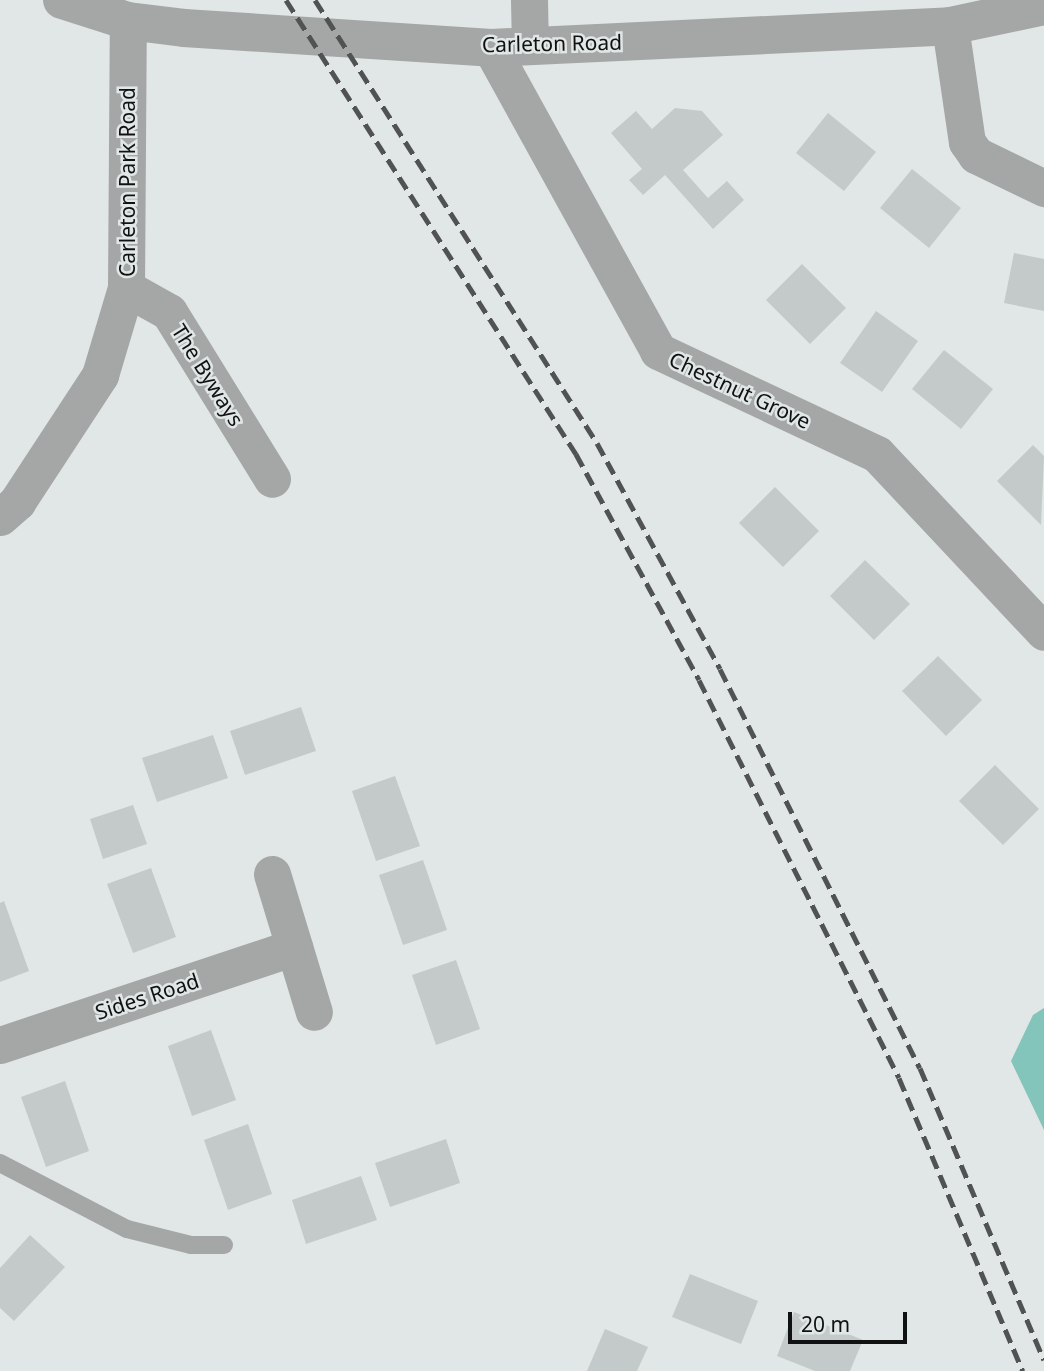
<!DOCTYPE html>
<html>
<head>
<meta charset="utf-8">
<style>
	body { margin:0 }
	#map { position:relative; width:1044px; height:1371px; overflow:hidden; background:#e1e7e6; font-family:"Noto Sans",sans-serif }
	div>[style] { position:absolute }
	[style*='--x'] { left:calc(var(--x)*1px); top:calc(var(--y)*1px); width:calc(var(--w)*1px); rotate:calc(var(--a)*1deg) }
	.green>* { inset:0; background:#83c4bb }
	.building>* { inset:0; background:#c4cac9 }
	.service>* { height:18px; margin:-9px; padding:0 9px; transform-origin:9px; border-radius:9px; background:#a4a7a6 }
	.minor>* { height:37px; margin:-18.5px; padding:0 18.5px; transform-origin:18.5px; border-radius:18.5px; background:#a4a7a6 }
	.tertiary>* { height:38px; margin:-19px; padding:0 19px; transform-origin:19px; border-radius:19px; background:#a4a7a6 }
	.rail>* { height:5px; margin-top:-2.5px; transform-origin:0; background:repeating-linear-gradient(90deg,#505352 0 14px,transparent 0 21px) }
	span { translate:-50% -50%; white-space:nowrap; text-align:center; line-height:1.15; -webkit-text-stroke:5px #e1e7e6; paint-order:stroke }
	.street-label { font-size:21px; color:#101212 }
	.scale { position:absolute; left:788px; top:1312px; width:119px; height:32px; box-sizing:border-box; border:4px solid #101212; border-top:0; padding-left:9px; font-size:21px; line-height:24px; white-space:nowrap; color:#101212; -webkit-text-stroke:5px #e1e7e6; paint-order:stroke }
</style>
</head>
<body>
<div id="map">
	<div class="green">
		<div style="clip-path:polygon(1044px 1008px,1044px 1130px,1011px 1061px,1033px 1015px)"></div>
	</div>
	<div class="building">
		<div style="clip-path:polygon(675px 108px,702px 111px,723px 135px,683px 170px,708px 198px,727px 181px,744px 200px,713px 229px,665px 175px,643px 195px,629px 180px,642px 169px,611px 133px,636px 111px,652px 129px)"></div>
		<div style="clip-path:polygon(828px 113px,876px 152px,844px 191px,796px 153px)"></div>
		<div style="clip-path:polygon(912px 169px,961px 208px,929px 248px,880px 208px)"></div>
		<div style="clip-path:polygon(1014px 253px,1044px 259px,1044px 311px,1004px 303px)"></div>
		<div style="clip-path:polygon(802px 264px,846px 308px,810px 344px,766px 300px)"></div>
		<div style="clip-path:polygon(876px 311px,918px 341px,882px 392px,840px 363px)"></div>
		<div style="clip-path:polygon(944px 350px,993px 389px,961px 429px,912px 389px)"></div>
		<div style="clip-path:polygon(1033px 445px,1044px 456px,1041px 525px,997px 481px)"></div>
		<div style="clip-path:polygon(775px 487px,819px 531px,783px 567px,739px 523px)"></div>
		<div style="clip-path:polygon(865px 560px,910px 604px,874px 640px,830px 596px)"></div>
		<div style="clip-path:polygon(938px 656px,982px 700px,946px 736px,902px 691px)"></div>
		<div style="clip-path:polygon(301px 707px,316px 751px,245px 775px,230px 731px)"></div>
		<div style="clip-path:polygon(213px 735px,228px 778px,157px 802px,142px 758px)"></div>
		<div style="clip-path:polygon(995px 765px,1039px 809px,1003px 845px,959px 801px)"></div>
		<div style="clip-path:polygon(395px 776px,420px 846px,376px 861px,352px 791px)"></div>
		<div style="clip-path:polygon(133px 805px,147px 844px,103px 859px,90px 819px)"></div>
		<div style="clip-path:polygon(423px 860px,447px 930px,403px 945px,379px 875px)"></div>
		<div style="clip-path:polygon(151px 868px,176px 937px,133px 953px,107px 884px)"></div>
		<div style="clip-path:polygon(4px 901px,29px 971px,0 982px,0 903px)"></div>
		<div style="clip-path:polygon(456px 960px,480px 1029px,436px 1045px,412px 975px)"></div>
		<div style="clip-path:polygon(211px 1030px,236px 1100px,192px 1116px,168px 1046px)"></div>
		<div style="clip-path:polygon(65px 1081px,89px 1151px,46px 1167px,21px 1097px)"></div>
		<div style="clip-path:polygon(248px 1124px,272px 1194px,228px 1210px,204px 1140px)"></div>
		<div style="clip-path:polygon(446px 1139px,460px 1183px,390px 1207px,375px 1163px)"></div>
		<div style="clip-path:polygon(361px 1176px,377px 1220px,306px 1244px,292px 1200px)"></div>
		<div style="clip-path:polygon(30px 1235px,65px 1267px,14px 1321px,0 1308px,0 1268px)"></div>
		<div style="clip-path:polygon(690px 1274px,758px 1301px,741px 1344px,672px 1317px)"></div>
		<div style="clip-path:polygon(794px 1312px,863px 1340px,850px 1371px,815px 1371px,777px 1356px)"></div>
		<div style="clip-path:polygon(605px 1329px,648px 1347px,637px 1371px,587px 1371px)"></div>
	</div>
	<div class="service">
		<div style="--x:0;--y:1163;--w:143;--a:27.5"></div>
		<div style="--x:127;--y:1229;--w:66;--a:14"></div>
		<div style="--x:191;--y:1245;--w:33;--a:0"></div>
	</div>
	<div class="minor">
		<div style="--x:529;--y:0;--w:46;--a:88.8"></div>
		<div style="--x:950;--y:26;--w:117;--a:81.7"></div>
		<div style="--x:967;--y:142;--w:16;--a:55"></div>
		<div style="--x:976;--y:155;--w:76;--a:25.9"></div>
		<div style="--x:491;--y:48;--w:346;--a:61.1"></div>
		<div style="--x:658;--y:351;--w:242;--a:25.2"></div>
		<div style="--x:877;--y:454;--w:244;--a:46.8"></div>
		<div style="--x:126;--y:288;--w:49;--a:29.2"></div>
		<div style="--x:169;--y:312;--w:196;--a:58.3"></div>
		<div style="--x:0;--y:517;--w:23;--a:-41"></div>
		<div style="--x:17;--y:502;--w:152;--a:-56.8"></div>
		<div style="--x:100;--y:375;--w:91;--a:-73.4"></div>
		<div style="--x:126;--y:288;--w:267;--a:-89.6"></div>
		<div style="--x:272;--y:874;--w:144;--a:73.1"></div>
		<div style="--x:0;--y:1045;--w:310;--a:-18.4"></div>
	</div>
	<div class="tertiary">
		<div style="--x:62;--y:0;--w:69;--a:17.7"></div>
		<div style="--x:128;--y:21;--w:56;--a:7.1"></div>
		<div style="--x:184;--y:28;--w:308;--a:3.7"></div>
		<div style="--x:491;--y:48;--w:460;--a:-2.7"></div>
		<div style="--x:950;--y:26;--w:96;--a:-12"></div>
	</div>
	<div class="rail">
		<div style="--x:286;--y:0;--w:539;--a:57.43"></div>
		<div style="--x:576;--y:454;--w:257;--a:61.4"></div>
		<div style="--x:699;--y:680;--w:445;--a:63.3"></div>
		<div style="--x:899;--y:1078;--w:318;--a:67.1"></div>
		<div style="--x:315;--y:0;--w:525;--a:57.52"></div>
		<div style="--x:597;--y:443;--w:257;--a:61.4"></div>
		<div style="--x:720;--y:669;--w:446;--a:63.4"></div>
		<div style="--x:920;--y:1068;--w:317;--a:67"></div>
	</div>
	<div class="street-label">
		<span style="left:552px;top:43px;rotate:-1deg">Carleton Road</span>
		<span style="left:127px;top:182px;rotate:-90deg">Carleton Park Road</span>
		<span style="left:208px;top:375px;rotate:58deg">The Byways</span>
		<span style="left:740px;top:390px;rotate:25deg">Chestnut Grove</span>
		<span style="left:147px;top:996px;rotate:-18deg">Sides Road</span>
	</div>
	<div class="scale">20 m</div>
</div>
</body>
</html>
